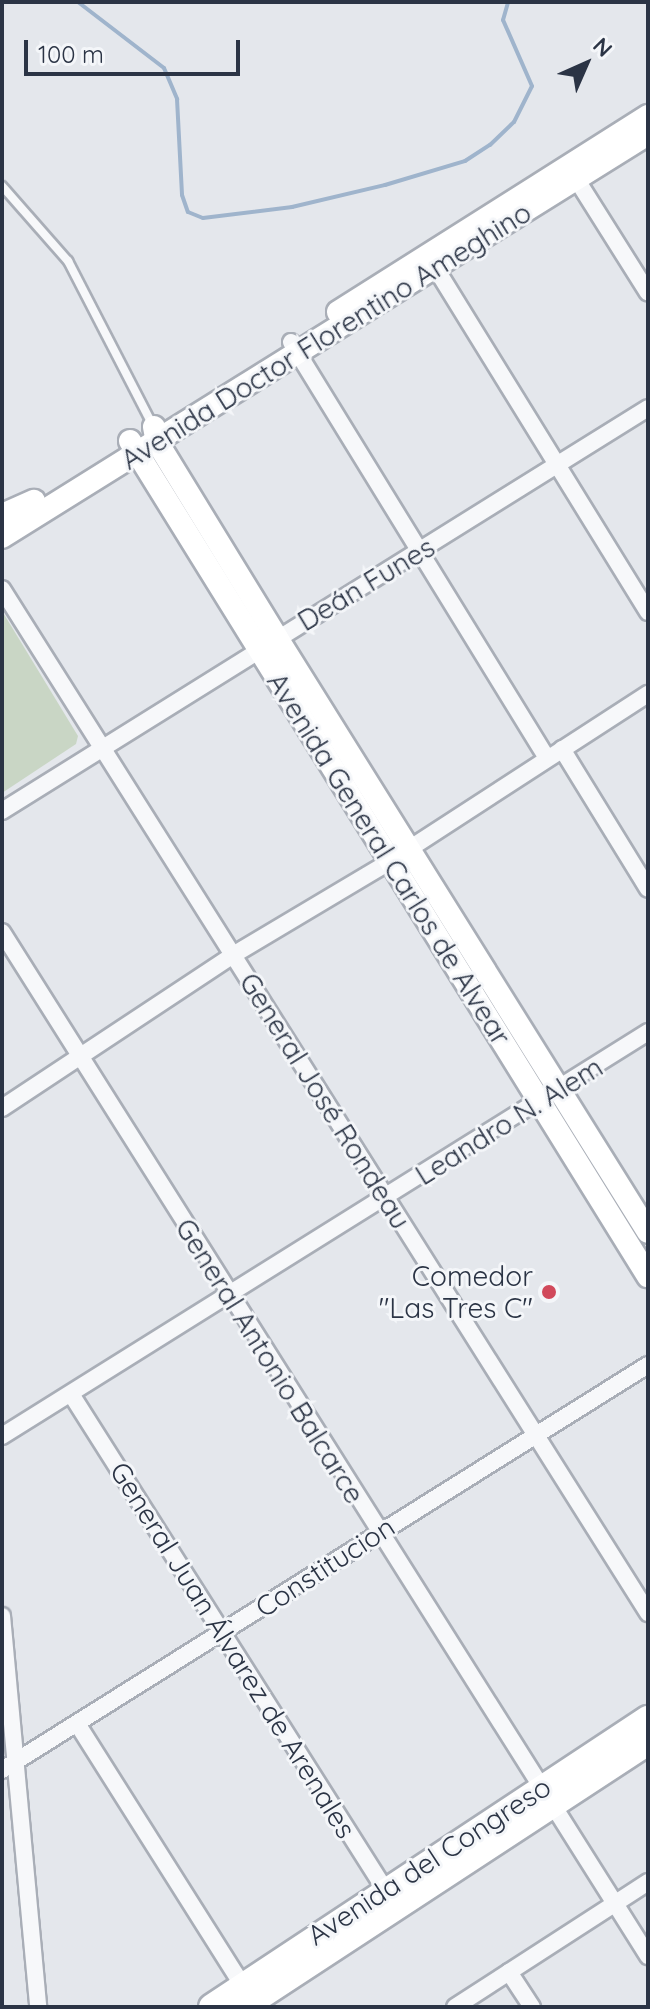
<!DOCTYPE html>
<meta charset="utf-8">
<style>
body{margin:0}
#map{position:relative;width:650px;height:2009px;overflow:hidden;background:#e4e7ec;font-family:Quicksand,sans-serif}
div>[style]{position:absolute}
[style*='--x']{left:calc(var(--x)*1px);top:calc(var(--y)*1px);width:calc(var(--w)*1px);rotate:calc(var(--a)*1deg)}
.green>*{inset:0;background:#c9d6c5}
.stream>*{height:4px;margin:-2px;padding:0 2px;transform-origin:2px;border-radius:2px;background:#9fb4cc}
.roads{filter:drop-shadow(2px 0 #a9aeb7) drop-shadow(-2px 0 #a9aeb7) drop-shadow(0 2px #a9aeb7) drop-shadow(0 -2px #a9aeb7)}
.lane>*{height:8px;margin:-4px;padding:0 4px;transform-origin:4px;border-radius:4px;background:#f7f8fa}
.street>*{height:16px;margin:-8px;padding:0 8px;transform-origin:8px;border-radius:8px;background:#f7f8fa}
.secondary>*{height:22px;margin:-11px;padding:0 11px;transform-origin:11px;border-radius:11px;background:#fff}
.primary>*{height:26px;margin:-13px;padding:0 13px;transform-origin:13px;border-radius:13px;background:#fff}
.dots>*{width:22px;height:22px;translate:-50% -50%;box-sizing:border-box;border:4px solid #f4f6f9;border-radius:50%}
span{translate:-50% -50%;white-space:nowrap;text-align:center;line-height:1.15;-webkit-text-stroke:6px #f4f6f9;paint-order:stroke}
.street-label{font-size:28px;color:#2b3445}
.poi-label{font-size:28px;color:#2b3445}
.right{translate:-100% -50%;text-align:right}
.frame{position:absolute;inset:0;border:4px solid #2b3445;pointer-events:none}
.north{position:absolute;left:546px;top:24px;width:80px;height:80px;-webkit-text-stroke:6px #f4f6f9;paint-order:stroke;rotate:45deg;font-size:22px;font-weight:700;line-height:32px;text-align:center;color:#2b3445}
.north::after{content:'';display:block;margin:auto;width:28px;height:36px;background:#2b3445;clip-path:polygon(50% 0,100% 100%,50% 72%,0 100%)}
.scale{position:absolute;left:24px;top:40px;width:216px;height:36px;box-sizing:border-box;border:4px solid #2b3445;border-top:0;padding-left:10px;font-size:24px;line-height:28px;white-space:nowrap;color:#2b3445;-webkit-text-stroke:6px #f4f6f9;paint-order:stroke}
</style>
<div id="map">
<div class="green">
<i style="clip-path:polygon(2px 611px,78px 736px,76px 744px,2px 793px)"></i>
</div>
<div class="stream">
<i style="--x:78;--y:2;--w:108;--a:37.5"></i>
<i style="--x:164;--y:68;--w:34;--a:67"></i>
<i style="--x:177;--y:99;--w:96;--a:87"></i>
<i style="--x:182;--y:195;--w:18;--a:71"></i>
<i style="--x:188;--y:212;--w:16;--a:22"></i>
<i style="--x:203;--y:218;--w:90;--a:-7"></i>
<i style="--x:292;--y:207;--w:96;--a:-13.3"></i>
<i style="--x:385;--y:185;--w:84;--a:-16.7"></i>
<i style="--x:465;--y:161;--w:30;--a:-33"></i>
<i style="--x:490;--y:145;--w:33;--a:-44"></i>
<i style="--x:514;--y:122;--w:40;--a:-63.4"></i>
<i style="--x:532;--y:86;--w:72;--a:-113.7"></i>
<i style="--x:503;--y:20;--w:19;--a:-74"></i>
</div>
<div class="roads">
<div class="lane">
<i style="--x:2;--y:186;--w:100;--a:48.7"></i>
<i style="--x:68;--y:261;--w:186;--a:62.7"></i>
</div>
<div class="street">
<i style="--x:570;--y:169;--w:146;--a:57.8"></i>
<i style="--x:430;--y:259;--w:415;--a:58.3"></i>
<i style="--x:291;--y:342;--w:488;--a:58.4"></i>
<i style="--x:2;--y:589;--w:1211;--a:57.75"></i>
<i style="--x:562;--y:749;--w:164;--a:58.4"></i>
<i style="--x:2;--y:811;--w:761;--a:-31.96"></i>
<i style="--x:2;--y:932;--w:1211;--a:57.75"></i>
<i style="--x:2;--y:1108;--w:277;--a:-33.5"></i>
<i style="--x:233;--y:955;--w:182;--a:-30.8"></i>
<i style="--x:389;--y:862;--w:309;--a:-33"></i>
<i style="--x:71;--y:1394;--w:598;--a:57.64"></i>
<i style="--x:2;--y:1436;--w:762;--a:-32.02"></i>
<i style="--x:2;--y:1616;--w:393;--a:84.7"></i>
<i style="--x:78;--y:1725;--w:316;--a:57.7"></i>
<i style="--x:2;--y:1770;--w:762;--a:-32.09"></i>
<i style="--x:509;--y:1972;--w:42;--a:56.7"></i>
<i style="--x:455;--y:2007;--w:230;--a:-32.9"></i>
</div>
<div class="secondary">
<i style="--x:338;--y:312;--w:367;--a:-32.3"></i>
<i style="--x:154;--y:427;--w:15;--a:79"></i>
<i style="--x:157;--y:442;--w:230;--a:58.5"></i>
<i style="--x:277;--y:638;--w:700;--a:58.01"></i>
<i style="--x:130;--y:441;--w:983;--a:58.19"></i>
<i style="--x:2;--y:515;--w:35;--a:-24"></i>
<i style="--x:2;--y:537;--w:761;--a:-31.96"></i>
</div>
<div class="primary">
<i style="--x:212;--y:2007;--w:523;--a:-33.45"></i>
<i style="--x:243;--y:2007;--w:484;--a:-33.2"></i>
</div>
</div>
<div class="dots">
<i style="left:549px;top:1292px;background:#d1495b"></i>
</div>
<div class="street-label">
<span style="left:326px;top:336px;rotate:-32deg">Avenida Doctor Florentino Ameghino</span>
<span style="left:366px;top:584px;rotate:-31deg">Deán Funes</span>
<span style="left:389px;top:859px;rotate:58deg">Avenida General Carlos de Alvear</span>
<span style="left:325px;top:1101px;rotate:58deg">General José Rondeau</span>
<span style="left:509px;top:1121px;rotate:-32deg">Leandro N. Alem</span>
<span style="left:270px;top:1361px;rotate:58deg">General Antonio Balcarce</span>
<span style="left:325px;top:1567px;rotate:-33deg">Constitucion</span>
<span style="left:233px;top:1650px;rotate:58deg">General Juan Álvarez de Arenales</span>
<span style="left:429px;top:1861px;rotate:-33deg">Avenida del Congreso</span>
</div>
<div class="poi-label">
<span class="right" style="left:533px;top:1292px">Comedor<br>"Las Tres C"</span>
</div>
<div class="frame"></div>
<div class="north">N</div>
<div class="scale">100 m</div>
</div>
